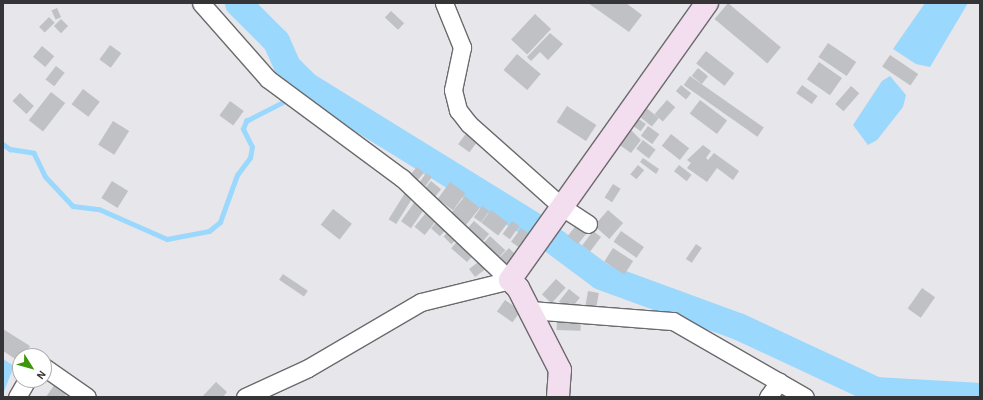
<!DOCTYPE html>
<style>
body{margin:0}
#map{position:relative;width:983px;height:400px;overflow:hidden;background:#e7e6ea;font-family:"Alegreya Sans",sans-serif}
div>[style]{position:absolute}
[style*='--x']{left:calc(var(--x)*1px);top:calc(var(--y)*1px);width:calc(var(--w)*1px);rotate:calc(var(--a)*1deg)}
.water>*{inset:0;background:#9ad8fd}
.stream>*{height:4.5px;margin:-2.25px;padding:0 2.25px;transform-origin:2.25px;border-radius:2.25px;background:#9ad8fd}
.river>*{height:27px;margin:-13.5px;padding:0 13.5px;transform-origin:13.5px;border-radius:13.5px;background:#9ad8fd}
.building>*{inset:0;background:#bfc1c4;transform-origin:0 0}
.roads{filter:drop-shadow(1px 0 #6b6a6d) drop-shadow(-1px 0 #6b6a6d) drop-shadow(0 1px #6b6a6d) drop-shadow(0 -1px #6b6a6d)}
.street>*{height:17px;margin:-8.5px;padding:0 8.5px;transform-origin:8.5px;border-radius:8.5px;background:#fff}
.secondary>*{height:22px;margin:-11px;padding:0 11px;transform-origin:11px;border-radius:11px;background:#f3def0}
span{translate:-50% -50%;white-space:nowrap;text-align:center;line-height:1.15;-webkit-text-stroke:3px #fff;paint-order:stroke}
.frame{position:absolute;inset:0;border:4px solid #353436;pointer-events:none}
.north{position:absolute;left:12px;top:348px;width:40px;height:40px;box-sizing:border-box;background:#fff;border:1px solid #aeaeaf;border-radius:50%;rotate:127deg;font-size:11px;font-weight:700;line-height:16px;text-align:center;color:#353436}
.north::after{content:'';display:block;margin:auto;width:14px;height:18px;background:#3c950b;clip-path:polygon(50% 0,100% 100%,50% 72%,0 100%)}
</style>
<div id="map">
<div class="water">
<i style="clip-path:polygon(925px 3px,968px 3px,930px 67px,916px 64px,893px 49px)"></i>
<i style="clip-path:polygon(890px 76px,906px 95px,903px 107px,877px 140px,868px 145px,853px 125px,882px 81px)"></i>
<i style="clip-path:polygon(3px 359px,14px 366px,3px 394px)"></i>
</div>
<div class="stream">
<i style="--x:295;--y:94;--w:14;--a:-39"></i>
<i style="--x:3;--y:144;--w:9;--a:36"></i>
<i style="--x:10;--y:149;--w:24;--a:9"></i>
<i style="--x:34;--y:153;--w:25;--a:64"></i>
<i style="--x:45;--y:176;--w:41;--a:47"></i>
<i style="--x:73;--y:206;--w:26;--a:7"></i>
<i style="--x:99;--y:209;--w:74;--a:23.8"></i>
<i style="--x:167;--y:239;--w:43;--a:-10.8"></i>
<i style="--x:209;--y:231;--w:14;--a:-39"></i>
<i style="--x:220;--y:222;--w:50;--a:-70.1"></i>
<i style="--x:237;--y:175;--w:21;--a:-53"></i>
<i style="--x:250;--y:158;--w:11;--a:-80"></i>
<i style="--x:252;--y:147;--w:20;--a:-117"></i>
<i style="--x:243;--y:129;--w:9;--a:-69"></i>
<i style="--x:246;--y:121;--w:48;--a:-27.1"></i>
</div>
<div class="river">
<i style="--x:238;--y:3;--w:54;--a:45"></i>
<i style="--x:276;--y:41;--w:27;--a:66"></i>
<i style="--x:287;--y:66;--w:27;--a:45"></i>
<i style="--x:306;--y:85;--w:264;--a:31.7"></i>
<i style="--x:531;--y:224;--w:87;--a:36.6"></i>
<i style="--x:601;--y:276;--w:146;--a:20.1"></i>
<i style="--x:738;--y:326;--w:151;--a:25"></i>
<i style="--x:875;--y:390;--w:105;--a:3.3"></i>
</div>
<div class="building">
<i style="clip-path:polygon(588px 3px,626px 3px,642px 15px,629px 32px)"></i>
<i style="left:728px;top:3px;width:69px;height:21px;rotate:40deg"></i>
<i style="left:57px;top:8px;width:10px;height:6px;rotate:66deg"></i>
<i style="left:391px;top:11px;width:18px;height:9px;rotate:43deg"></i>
<i style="left:535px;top:14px;width:22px;height:35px;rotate:43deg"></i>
<i style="left:49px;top:17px;width:8px;height:14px;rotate:45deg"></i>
<i style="left:61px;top:19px;width:10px;height:10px;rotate:45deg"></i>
<i style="clip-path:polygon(550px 33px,563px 44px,548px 60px,540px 52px,531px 61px,527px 57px)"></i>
<i style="left:828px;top:43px;width:34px;height:17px;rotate:34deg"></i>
<i style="left:110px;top:45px;width:14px;height:18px;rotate:36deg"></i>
<i style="left:42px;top:46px;width:16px;height:14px;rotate:40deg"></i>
<i style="left:706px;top:51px;width:36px;height:16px;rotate:38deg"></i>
<i style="left:517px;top:54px;width:31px;height:21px;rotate:40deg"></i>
<i style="left:890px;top:55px;width:34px;height:14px;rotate:34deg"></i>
<i style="left:819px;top:62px;width:28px;height:21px;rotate:35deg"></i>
<i style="left:56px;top:66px;width:11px;height:17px;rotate:38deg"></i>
<i style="left:698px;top:68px;width:13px;height:10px;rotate:39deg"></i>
<i style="left:690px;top:76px;width:90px;height:11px;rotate:35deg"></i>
<i style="left:681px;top:85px;width:13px;height:8px;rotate:39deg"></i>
<i style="left:802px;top:85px;width:19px;height:10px;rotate:35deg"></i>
<i style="left:851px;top:86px;width:11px;height:24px;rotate:41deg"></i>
<i style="left:83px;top:89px;width:21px;height:19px;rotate:37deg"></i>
<i style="left:51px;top:92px;width:18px;height:36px;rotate:38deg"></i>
<i style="left:20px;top:93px;width:19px;height:11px;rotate:43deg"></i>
<i style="left:667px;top:100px;width:11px;height:19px;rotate:41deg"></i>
<i style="left:700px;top:100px;width:34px;height:17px;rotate:37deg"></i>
<i style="left:230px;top:101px;width:17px;height:18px;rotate:36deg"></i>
<i style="left:567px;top:106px;width:35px;height:19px;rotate:33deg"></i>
<i style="left:644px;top:106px;width:19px;height:11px;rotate:39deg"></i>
<i style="left:636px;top:117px;width:12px;height:9px;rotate:35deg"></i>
<i style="left:113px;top:121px;width:19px;height:28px;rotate:32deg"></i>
<i style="left:648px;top:126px;width:14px;height:12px;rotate:36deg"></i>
<i style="clip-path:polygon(629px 128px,641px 140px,631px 153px,614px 141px)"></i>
<i style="left:467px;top:132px;width:14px;height:15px;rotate:36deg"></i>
<i style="left:671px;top:134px;width:23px;height:15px;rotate:38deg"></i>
<i style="left:643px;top:140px;width:16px;height:11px;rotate:38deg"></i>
<i style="clip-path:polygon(703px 145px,711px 151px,706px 158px,708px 160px,714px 153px,739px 171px,733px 180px,717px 168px,707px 182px,687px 168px,691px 163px,687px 160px)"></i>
<i style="clip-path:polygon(643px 158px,659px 169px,656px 174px,640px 162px)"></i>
<i style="left:638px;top:165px;width:8px;height:12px;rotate:40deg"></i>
<i style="left:679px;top:165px;width:16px;height:8px;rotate:38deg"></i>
<i style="left:417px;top:167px;width:9px;height:14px;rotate:41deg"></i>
<i style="left:426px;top:173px;width:7px;height:11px;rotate:34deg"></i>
<i style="left:112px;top:181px;width:19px;height:20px;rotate:32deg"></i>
<i style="left:431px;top:181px;width:13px;height:10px;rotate:39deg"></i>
<i style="left:450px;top:182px;width:19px;height:21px;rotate:36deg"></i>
<i style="left:613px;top:184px;width:9px;height:16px;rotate:32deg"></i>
<i style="left:405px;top:193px;width:9px;height:31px;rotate:32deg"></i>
<i style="left:465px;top:196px;width:19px;height:22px;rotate:39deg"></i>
<i style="left:416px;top:200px;width:12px;height:26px;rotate:35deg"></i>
<i style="left:482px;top:206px;width:9px;height:14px;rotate:36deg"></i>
<i style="left:333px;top:209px;width:24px;height:20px;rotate:38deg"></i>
<i style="left:429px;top:209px;width:13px;height:23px;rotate:39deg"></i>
<i style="left:491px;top:210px;width:21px;height:16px;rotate:37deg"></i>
<i style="left:608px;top:210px;width:20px;height:21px;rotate:41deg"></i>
<i style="left:441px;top:217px;width:12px;height:15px;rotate:42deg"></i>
<i style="left:474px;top:221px;width:20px;height:13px;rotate:41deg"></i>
<i style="left:512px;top:221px;width:9px;height:16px;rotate:36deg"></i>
<i style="left:579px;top:222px;width:13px;height:18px;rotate:39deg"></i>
<i style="left:452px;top:228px;width:11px;height:12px;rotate:45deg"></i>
<i style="left:521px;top:228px;width:9px;height:17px;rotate:36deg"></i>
<i style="left:593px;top:231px;width:10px;height:18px;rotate:37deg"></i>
<i style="left:621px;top:231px;width:28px;height:13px;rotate:35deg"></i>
<i style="left:490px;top:236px;width:21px;height:13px;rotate:43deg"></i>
<i style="left:461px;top:237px;width:21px;height:15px;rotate:41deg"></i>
<i style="left:696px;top:244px;width:7px;height:18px;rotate:34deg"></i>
<i style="left:509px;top:248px;width:11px;height:16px;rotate:45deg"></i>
<i style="left:613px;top:248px;width:24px;height:16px;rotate:33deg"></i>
<i style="left:485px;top:257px;width:10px;height:20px;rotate:53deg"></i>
<i style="left:283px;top:274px;width:30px;height:7px;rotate:34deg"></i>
<i style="left:556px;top:279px;width:13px;height:21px;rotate:42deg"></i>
<i style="left:922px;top:288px;width:16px;height:25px;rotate:35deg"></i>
<i style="left:569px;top:289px;width:14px;height:16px;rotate:39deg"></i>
<i style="left:588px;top:291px;width:11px;height:16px;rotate:10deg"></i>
<i style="left:505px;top:300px;width:19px;height:14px;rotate:35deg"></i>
<i style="left:557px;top:317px;width:24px;height:13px;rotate:2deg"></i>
<i style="clip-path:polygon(3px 329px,30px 346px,24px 356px,20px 356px,20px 362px,3px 351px)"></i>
<i style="clip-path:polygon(57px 381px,69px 390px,64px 397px,46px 397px)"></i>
<i style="clip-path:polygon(216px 382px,227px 392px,223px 397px,202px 397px)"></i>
</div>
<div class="roads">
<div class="street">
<i style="--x:201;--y:3;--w:101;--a:48.6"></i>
<i style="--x:268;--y:79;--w:167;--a:36.5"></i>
<i style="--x:402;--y:178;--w:149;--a:43.4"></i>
<i style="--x:444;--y:3;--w:48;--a:67.8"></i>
<i style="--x:462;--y:47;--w:44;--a:101.8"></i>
<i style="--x:453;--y:90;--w:21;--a:76"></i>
<i style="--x:458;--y:110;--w:18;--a:52"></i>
<i style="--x:469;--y:124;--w:125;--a:41.7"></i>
<i style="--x:562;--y:207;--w:31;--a:33"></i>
<i style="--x:529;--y:310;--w:144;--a:4.4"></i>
<i style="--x:673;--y:321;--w:152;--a:29.9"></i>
<i style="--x:44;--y:367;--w:52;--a:34.9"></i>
<i style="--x:17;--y:397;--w:20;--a:-60"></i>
<i style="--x:245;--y:397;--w:69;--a:-24.7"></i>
<i style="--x:308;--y:368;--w:131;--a:-30.3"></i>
<i style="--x:421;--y:302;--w:92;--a:-13.9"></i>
<i style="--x:768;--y:397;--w:19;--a:-54"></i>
</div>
<div class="secondary">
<i style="--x:558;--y:397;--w:27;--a:-86"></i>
<i style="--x:560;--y:370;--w:92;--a:-117.1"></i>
<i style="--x:518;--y:288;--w:11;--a:-135"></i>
<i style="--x:510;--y:280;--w:340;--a:-54.6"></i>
</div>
</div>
<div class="frame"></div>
<div class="north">N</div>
</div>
